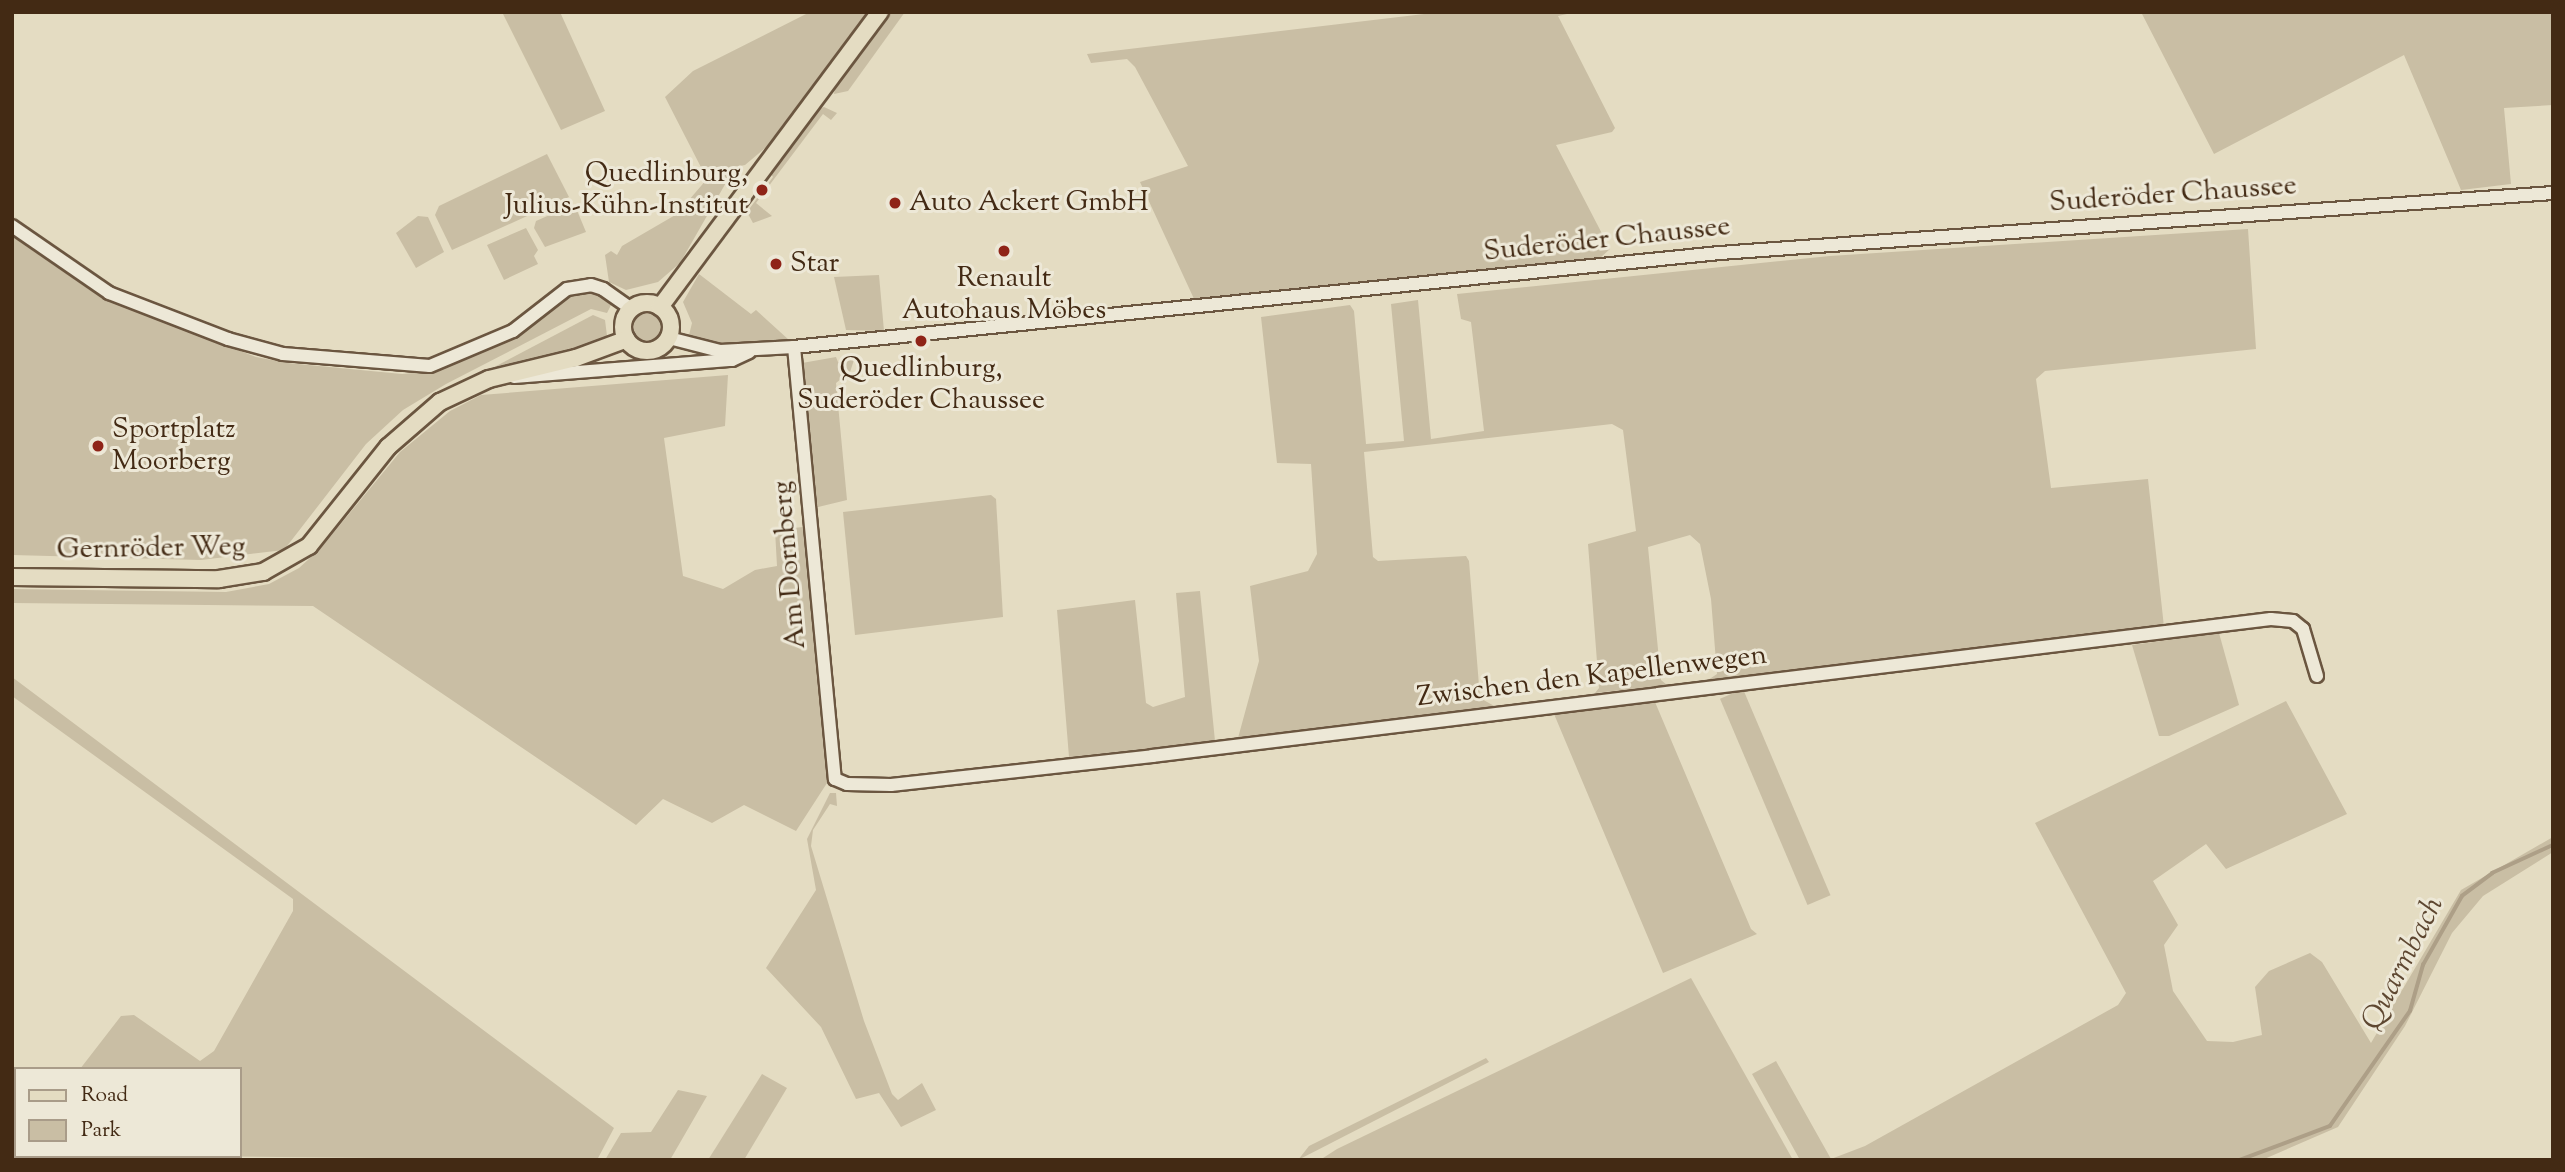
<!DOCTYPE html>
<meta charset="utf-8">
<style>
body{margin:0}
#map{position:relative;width:2565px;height:1172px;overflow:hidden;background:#e4dcc2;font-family:"Sorts Mill Goudy",serif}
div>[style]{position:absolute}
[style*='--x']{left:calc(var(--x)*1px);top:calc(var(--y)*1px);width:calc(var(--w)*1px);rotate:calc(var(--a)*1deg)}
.green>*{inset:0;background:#c9bea4;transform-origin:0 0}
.round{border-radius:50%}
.stream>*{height:3.5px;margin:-1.75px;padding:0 1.75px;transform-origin:1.75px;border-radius:1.75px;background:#ad9f87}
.roads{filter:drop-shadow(2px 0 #6b5640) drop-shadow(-2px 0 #6b5640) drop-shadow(0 2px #6b5640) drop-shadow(0 -2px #6b5640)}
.minor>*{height:12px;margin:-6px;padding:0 6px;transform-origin:6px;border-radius:6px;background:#ede8d7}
.major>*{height:16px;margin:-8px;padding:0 8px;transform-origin:8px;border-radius:8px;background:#e4dcc2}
.major>.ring{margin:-8px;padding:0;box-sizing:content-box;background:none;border:16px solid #e4dcc2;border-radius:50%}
.rail>*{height:3.5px;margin-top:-1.75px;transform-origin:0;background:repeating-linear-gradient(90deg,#432a14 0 12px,transparent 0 24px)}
.dots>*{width:19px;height:19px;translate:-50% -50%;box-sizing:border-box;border:4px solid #ede8d7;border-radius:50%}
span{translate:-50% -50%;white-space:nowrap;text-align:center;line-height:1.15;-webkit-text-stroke:6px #ede8d7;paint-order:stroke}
.poi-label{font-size:28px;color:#432a14}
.right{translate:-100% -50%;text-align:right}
.left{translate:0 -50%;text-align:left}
.street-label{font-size:28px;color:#432a14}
.water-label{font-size:30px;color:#5e4731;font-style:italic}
.frame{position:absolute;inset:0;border:14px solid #432a14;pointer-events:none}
.legend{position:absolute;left:14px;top:1067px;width:228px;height:91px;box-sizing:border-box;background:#ede8d7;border:2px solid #a99c89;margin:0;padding:9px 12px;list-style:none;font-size:21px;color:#432a14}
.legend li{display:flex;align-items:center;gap:14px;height:35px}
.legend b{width:35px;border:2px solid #a99c89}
</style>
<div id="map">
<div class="green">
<i style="clip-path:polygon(502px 12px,560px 12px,605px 111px,561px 130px)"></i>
<i style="clip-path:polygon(810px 12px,872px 12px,778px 137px,745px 165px,735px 167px,680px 263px,658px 282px,626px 290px,609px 282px,605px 255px,611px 251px,617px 255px,622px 246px,677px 214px,707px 179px,665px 97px,693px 71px)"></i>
<i style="clip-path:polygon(889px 12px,905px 12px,848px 91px,834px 94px,836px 82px)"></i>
<i style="clip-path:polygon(1441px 12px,1576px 12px,1558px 16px,1615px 128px,1612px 132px,1556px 145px,1610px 249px,1600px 258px,1195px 301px,1140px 182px,1188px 166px,1135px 67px,1127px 59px,1091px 63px,1087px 54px)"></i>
<i style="clip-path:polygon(2141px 12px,2553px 12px,2553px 105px,2504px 108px,2511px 184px,2461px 190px,2404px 55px,2214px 154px)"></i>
<i style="clip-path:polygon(824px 107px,837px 113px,831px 120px,823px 114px,756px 203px,772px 216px,753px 223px,747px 212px,773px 177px,771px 174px,785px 148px,814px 111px)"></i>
<i style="clip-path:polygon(547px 154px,569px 197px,452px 250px,435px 215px,439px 206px)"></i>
<i style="clip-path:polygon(570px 206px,576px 208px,586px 232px,545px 247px,534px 228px,536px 221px)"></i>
<i style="clip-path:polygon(418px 216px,428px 217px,444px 252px,416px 268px,396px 233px)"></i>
<i style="clip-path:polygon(526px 228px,538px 250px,534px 256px,538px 264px,504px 280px,487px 245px)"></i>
<i style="clip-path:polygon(2248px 229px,2256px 349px,2045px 371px,2036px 379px,2051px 488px,2148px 479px,2164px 627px,1705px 682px,1717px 674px,1711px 599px,1700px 544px,1690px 535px,1648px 547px,1661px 680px,1667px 685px,1595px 693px,1599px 688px,1588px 544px,1636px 531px,1623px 430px,1612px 424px,1364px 452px,1373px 557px,1378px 561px,1466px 556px,1469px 561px,1480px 698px,1496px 707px,1238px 738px,1259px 661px,1250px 586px,1308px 571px,1317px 554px,1311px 464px,1277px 463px,1261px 317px,1350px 305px,1354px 311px,1366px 444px,1404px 441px,1391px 304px,1418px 300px,1431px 439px,1484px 431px,1471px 322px,1461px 319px,1457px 294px,1830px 256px)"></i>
<i style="clip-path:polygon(12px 232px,115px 302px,256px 357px,288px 363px,402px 374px,439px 371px,515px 334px,563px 296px,589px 291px,612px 303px,607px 313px,591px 309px,446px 384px,403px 410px,366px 444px,284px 550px,201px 560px,12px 555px)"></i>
<i style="clip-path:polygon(699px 274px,751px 314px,756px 310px,789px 340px,740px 345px,704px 342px,689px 335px,692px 323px,683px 302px)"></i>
<i style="clip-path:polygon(879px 275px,884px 331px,846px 330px,834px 277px)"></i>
<i class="round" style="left:633px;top:312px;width:30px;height:30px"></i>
<i style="clip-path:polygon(593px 315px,605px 320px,607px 336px,596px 343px,464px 383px)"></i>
<i style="clip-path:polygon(836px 357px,838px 362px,854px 360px,850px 372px,836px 383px,847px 500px,814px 508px,802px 363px)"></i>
<i style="clip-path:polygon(728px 375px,725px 426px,664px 438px,683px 576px,723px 589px,755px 570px,777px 566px,775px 530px,803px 527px,820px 672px,827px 783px,796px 831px,744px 805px,712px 823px,663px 799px,636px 825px,313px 606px,12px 603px,12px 589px,226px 592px,269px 584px,299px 568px,321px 548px,400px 452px,450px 411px,481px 395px)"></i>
<i style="clip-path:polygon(991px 495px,996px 499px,1003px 617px,855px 635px,843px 512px)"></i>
<i style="clip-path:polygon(1200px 591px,1215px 741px,1069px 757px,1057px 610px,1135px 600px,1146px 703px,1153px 707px,1185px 697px,1176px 593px)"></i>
<i style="clip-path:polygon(2219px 633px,2239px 705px,2169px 736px,2159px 736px,2132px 645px)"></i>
<i style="clip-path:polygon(12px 677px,614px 1128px,597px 1160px,167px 1156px,240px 1156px,240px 1069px,80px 1069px,121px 1016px,134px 1015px,200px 1061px,214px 1051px,293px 911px,293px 899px,12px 696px)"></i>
<i style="left:1743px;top:689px;width:224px;height:25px;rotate:67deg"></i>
<i style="clip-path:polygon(1659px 697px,1655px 702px,1751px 929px,1757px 934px,1663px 973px,1554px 714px,1557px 710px)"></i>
<i style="clip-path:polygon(2286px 701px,2347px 814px,2226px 869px,2206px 844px,2153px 881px,2178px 925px,2164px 945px,2173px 991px,2207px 1041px,2233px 1042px,2262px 1035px,2255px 987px,2269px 971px,2310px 953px,2322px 962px,2371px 1043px,2461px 890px,2553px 837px,2553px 852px,2483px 896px,2452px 933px,2405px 1026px,2338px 1127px,2262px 1160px,1800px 1160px,1752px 1074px,1776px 1061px,1831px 1159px,1865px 1146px,2118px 1005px,2126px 993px,2035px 823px)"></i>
<i style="clip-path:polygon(830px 793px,836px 793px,837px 806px,830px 804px,813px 830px,811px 846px,864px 1021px,892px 1094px,898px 1100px,922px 1083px,936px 1110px,901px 1127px,879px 1093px,856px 1099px,821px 1027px,766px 968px,816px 890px,807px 839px)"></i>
<i style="clip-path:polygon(1691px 978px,1793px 1160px,1320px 1160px,1337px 1149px)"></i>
<i style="clip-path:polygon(1486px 1058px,1489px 1062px,1298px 1160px,1309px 1146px)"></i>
<i style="clip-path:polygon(762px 1074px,787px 1088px,744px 1160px,708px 1160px)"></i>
<i style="clip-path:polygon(678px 1090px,707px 1096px,670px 1160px,605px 1160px,621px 1133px,651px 1132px)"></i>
</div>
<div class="stream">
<i style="--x:2240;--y:1160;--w:96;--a:-20.7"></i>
<i style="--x:2330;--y:1126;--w:140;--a:-55.2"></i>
<i style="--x:2410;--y:1011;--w:48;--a:-74.2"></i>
<i style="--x:2423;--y:965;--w:79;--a:-60.5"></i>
<i style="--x:2462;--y:896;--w:38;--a:-37"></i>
<i style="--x:2492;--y:873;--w:67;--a:-24.7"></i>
</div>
<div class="roads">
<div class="minor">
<i style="--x:12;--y:226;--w:118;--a:34.6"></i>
<i style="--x:109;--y:293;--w:128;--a:21.1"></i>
<i style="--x:228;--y:339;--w:57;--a:15.3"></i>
<i style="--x:283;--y:354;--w:147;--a:4.7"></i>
<i style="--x:430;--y:366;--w:90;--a:-22.9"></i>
<i style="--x:513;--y:331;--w:68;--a:-37.9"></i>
<i style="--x:567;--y:289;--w:24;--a:-9"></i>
<i style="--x:591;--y:285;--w:13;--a:18"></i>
<i style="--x:603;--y:289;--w:35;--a:35"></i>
<i style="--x:669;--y:338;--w:53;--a:14.3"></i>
<i style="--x:720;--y:351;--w:74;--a:-3.1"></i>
<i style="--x:794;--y:347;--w:931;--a:-5.8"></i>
<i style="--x:1720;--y:253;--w:835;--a:-4.12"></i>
<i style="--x:794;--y:347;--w:434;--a:84.6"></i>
<i style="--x:835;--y:779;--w:13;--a:23"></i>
<i style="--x:847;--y:784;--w:44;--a:1.3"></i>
<i style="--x:891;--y:785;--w:263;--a:-6.3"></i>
<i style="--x:1152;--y:756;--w:1127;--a:-6.98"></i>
<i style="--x:2271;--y:619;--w:22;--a:5"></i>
<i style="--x:2293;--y:621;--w:13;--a:39"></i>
<i style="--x:2303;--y:629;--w:49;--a:73.4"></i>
<i style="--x:514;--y:377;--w:219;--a:-4.5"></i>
<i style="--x:732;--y:360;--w:19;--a:-25"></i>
<i style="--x:12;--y:1124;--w:4;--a:27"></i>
<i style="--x:73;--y:1156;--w:6;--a:39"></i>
<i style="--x:154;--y:1156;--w:7;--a:34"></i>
</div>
<div class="major">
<i class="ring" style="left:623px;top:303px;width:32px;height:32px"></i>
<i style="--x:660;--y:307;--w:368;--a:-53.3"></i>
<i style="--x:12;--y:577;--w:207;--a:0.6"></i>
<i style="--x:219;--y:579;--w:45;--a:-9"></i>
<i style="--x:263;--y:572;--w:53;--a:-29.5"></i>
<i style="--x:309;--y:546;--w:127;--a:-51.4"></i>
<i style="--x:388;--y:447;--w:69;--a:-40.9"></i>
<i style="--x:440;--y:402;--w:54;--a:-25.1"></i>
<i style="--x:489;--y:379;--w:89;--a:-13.6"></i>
<i style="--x:576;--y:358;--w:54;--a:-20.4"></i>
</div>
</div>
<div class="rail">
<i style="--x:12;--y:1103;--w:4;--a:27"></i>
<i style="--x:112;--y:1156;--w:7;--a:34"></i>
<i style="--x:128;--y:1156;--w:8;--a:30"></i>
</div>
<div class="dots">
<i style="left:762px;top:190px;background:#8f2418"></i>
<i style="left:895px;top:203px;background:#8f2418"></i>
<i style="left:1004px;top:251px;background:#8f2418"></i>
<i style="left:776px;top:264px;background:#8f2418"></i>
<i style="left:921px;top:341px;background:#8f2418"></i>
<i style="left:98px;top:446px;background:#8f2418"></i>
</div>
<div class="poi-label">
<span class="right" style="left:748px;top:190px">Quedlinburg,<br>Julius-Kühn-Institut</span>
<span class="left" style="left:909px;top:203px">Auto Ackert GmbH</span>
<span class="left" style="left:790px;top:264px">Star</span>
<span style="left:1004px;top:295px">Renault<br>Autohaus Möbes</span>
<span style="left:921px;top:385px">Quedlinburg,<br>Suderöder Chaussee</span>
<span class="left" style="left:112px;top:446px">Sportplatz<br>Moorberg</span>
</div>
<div class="street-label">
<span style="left:2173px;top:195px;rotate:-4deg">Suderöder Chaussee</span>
<span style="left:1607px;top:240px;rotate:-6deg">Suderöder Chaussee</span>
<span style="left:151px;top:549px;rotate:-1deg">Gernröder Weg</span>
<span style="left:790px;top:565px;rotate:-95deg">Am Dornberg</span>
<span style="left:1592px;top:677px;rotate:-7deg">Zwischen den Kapellenwegen</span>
</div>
<div class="water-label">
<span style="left:2404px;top:964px;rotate:-63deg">Quarmbach</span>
</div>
<div class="frame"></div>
<ul class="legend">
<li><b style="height:9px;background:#e4dcc2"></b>Road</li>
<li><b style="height:19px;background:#c9bea4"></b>Park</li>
</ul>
</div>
